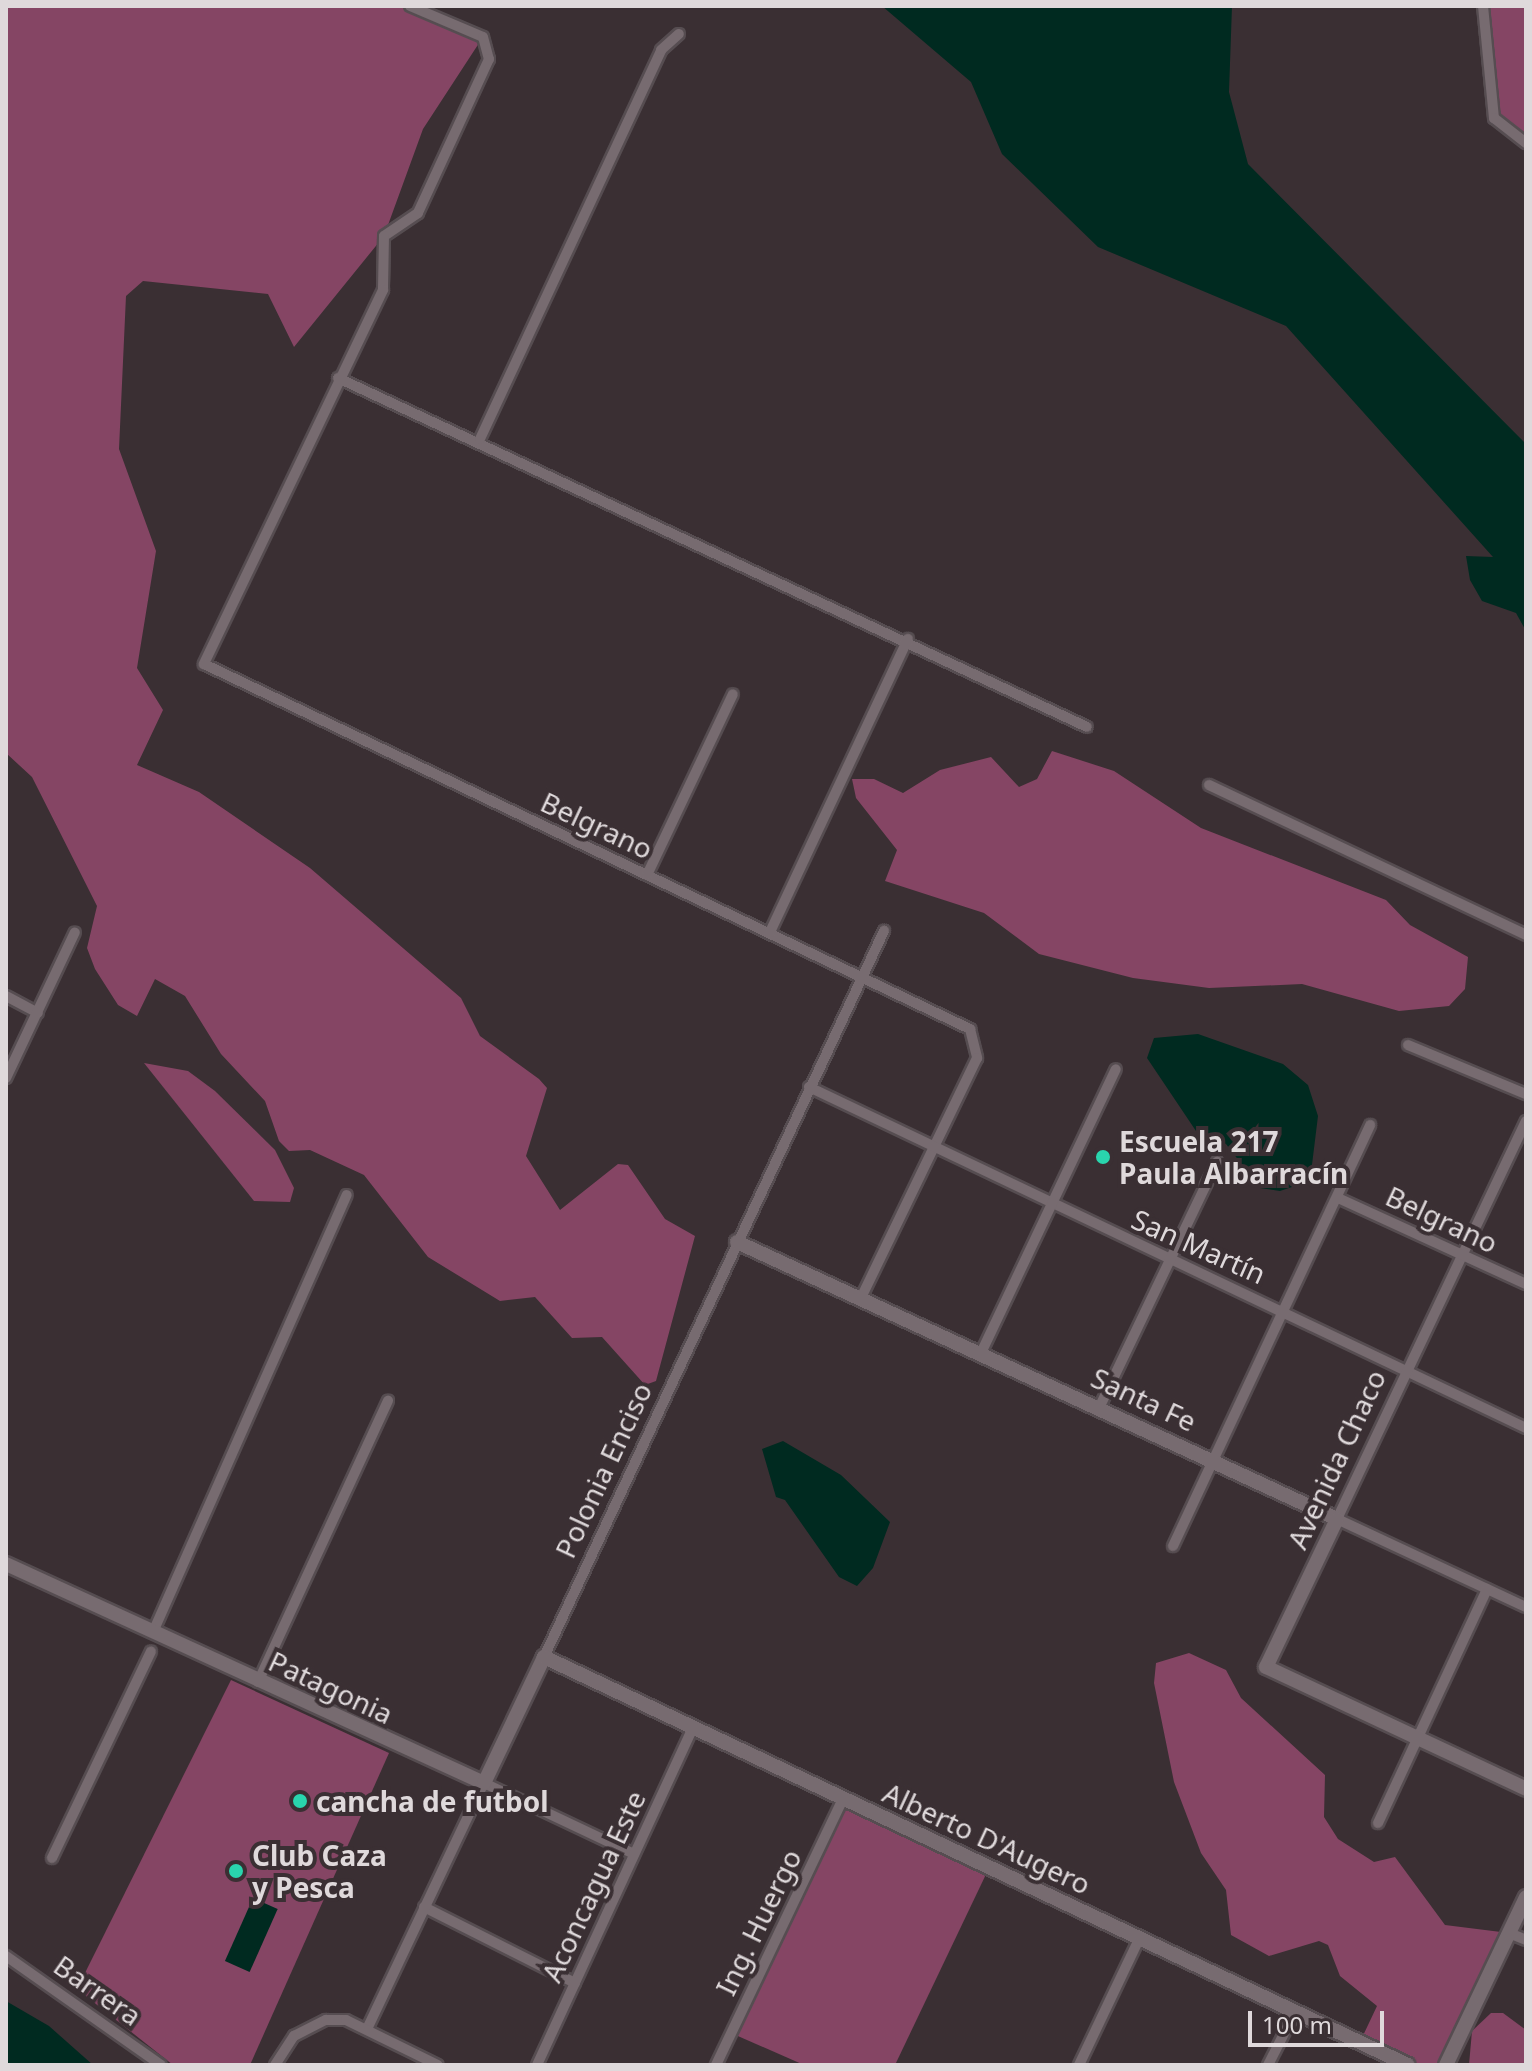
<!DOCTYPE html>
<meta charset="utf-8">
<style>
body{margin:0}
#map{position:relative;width:1532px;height:2071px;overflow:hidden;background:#3a2f33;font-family:"Noto Sans",sans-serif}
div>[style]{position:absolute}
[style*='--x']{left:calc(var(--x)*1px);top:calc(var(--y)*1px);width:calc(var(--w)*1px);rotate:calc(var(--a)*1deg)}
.green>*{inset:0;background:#854564}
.water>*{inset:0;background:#002a20;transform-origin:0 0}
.roads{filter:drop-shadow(2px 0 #564d51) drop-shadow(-2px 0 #564d51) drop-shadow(0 2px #564d51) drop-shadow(0 -2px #564d51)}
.minor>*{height:10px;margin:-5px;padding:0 5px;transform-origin:5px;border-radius:5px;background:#776b70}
.secondary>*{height:14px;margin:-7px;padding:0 7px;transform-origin:7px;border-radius:7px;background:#776b70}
.dots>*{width:22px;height:22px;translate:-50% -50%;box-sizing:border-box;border:4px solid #3a2f33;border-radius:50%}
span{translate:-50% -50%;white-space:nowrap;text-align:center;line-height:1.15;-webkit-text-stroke:8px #3a2f33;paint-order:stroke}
.street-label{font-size:28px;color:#dfd9db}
.poi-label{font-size:28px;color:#dfd9db;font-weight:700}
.left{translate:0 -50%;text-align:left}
.frame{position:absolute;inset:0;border:8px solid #dfd9db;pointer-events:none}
.scale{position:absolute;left:1248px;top:2011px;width:136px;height:36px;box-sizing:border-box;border:4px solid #dfd9db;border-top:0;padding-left:10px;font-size:24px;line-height:28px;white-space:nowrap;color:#dfd9db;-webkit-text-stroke:6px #3a2f33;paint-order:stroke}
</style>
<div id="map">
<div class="green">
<i style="clip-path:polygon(6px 6px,409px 6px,483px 37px,423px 129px,384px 236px,294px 347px,268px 294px,143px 281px,126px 296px,119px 449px,156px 551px,137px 668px,163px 710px,137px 765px,199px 792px,310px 868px,461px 998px,480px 1036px,539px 1079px,547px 1088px,526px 1156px,560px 1210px,618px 1164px,628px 1165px,665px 1219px,695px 1236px,656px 1381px,645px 1385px,602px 1337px,572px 1338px,535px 1297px,500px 1301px,428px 1257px,364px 1175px,310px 1150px,289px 1151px,279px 1141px,265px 1101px,221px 1054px,185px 996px,155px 979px,137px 1016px,118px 1005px,95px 969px,87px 948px,97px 906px,32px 777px,6px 753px)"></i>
<i style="clip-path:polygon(1483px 6px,1526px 6px,1526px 143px,1494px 118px)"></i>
<i style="clip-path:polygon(1052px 751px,1114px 771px,1201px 828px,1386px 900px,1410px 925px,1468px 957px,1465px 989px,1449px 1006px,1399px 1011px,1302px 984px,1209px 988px,1133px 978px,1039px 954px,984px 913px,885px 881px,897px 850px,856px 798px,852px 779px,874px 779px,903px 793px,940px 770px,991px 757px,1019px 787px,1037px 779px)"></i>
<i style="clip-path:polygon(144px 1063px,188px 1071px,215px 1091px,275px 1150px,294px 1188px,290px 1202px,254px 1201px)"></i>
<i style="clip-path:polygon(1189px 1653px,1226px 1670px,1241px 1698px,1325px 1775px,1324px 1817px,1338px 1839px,1374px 1862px,1395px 1857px,1445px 1925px,1509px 1933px,1446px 2065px,1408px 2065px,1360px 2042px,1377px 2006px,1340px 1976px,1328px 1945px,1319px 1941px,1269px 1956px,1231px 1935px,1226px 1890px,1201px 1853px,1174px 1782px,1154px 1683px,1156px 1663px)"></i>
<i style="clip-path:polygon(231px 1680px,389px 1753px,250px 2065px,173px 2065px,77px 1989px)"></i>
<i style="clip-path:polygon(843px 1799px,989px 1868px,895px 2065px,804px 2065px,731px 2033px)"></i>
<i style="clip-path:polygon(1491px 2013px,1503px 2013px,1526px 2030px,1526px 2065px,1469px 2065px,1472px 2031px)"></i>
</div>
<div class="water">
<i style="clip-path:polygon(882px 6px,1232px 6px,1229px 92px,1248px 164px,1526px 444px,1526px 631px,1516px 613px,1482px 601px,1470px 580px,1466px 556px,1493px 557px,1286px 326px,1098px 247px,1002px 154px,971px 82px)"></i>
<i style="clip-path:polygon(1198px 1034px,1283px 1064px,1308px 1085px,1318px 1116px,1310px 1181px,1280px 1191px,1260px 1188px,1226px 1144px,1196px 1131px,1147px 1058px,1154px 1038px)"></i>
<i style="clip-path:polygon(783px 1441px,841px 1475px,890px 1522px,873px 1568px,857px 1586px,839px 1577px,785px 1500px,776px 1497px,762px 1449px)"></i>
<i style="left:253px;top:1898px;width:27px;height:69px;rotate:24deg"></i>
<i style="clip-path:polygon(6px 2001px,49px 2026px,93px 2065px,6px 2065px)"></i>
</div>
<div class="roads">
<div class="minor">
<i style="--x:410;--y:6;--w:79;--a:23"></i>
<i style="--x:483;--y:37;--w:23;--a:75"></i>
<i style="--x:489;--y:59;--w:170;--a:114.8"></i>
<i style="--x:418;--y:213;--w:41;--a:145.9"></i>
<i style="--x:384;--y:236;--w:54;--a:91.1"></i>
<i style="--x:383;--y:290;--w:415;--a:115.6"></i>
<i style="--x:204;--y:664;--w:849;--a:25.48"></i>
<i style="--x:970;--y:1029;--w:30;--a:76"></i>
<i style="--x:977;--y:1058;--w:264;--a:115.8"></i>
<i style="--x:1483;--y:6;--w:113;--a:84.4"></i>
<i style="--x:1494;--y:118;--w:41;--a:38"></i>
<i style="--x:338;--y:378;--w:826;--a:24.98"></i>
<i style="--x:480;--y:439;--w:429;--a:-65"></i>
<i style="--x:661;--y:50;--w:24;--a:-42"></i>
<i style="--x:1209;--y:785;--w:351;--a:25.3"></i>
<i style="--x:647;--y:875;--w:200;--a:-64.6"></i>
<i style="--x:770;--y:932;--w:324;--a:-64.8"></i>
<i style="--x:6;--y:996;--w:36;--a:28"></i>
<i style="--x:1408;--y:1045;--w:128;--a:22.6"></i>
<i style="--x:6;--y:1078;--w:161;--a:-64.7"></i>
<i style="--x:809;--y:1087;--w:794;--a:25.44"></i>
<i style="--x:1526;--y:1121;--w:441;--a:115.4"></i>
<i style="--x:1337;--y:1519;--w:208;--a:25"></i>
<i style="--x:1338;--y:1198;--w:207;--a:24.6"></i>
<i style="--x:981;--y:1353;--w:314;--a:-64.6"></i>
<i style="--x:1100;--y:1406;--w:271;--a:-64.4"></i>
<i style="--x:1173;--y:1546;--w:465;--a:-64.9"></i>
<i style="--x:153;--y:1632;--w:478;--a:-66.1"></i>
<i style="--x:544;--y:1657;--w:802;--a:-64.91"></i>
<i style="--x:258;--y:1682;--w:310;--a:-65.2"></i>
<i style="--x:1378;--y:1823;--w:258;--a:-65"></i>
<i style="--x:52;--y:1858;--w:229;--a:-64.4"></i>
<i style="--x:424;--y:1907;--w:169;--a:26.7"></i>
<i style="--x:1509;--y:1933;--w:18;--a:22"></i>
<i style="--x:6;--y:1956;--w:189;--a:35.1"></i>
<i style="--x:367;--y:2029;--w:272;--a:-64.6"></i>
<i style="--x:484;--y:1783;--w:166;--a:25.3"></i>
<i style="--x:275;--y:2065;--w:35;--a:-57"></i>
<i style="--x:294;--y:2036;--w:36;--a:-27"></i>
<i style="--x:326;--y:2020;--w:20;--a:0"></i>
<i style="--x:346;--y:2020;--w:102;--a:26.1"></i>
<i style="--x:537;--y:2065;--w:372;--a:-65.2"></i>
<i style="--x:716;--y:2065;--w:295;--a:-64.5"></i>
<i style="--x:1079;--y:2065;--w:140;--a:-64.5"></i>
<i style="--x:1268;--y:2065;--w:59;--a:-63"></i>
</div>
<div class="secondary">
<i style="--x:737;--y:1242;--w:661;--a:24.78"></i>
<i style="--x:1337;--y:1519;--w:164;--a:115.6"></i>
<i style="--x:1266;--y:1667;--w:287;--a:25.1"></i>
<i style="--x:6;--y:1564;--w:526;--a:24.62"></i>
<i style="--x:484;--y:1783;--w:140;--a:-64.5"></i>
<i style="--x:544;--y:1657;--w:955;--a:25.28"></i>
<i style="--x:1446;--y:2065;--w:186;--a:-64.5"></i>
</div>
</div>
<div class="dots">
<i style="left:1103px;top:1157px;background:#29d5ad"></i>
<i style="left:300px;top:1801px;background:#29d5ad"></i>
<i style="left:236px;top:1871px;background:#29d5ad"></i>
</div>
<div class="street-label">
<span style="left:597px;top:825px;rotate:25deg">Belgrano</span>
<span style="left:1442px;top:1219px;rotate:25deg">Belgrano</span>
<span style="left:1199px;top:1246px;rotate:24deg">San Martín</span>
<span style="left:1144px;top:1399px;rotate:25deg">Santa Fe</span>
<span style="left:1336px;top:1459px;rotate:-65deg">Avenida Chaco</span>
<span style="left:603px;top:1470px;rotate:-65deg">Polonia Enciso</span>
<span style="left:331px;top:1687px;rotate:25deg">Patagonia</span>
<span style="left:987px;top:1838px;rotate:25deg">Alberto D'Augero</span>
<span style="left:593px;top:1886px;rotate:-65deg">Aconcagua Este</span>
<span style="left:758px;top:1922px;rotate:-64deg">Ing. Huergo</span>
<span style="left:98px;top:1990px;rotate:35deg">Barrera</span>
</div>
<div class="poi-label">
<span class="left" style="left:1119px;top:1157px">Escuela 217<br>Paula Albarracín</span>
<span class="left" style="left:316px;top:1801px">cancha de futbol</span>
<span class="left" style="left:252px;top:1871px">Club Caza<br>y Pesca</span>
</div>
<div class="frame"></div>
<div class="scale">100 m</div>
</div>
